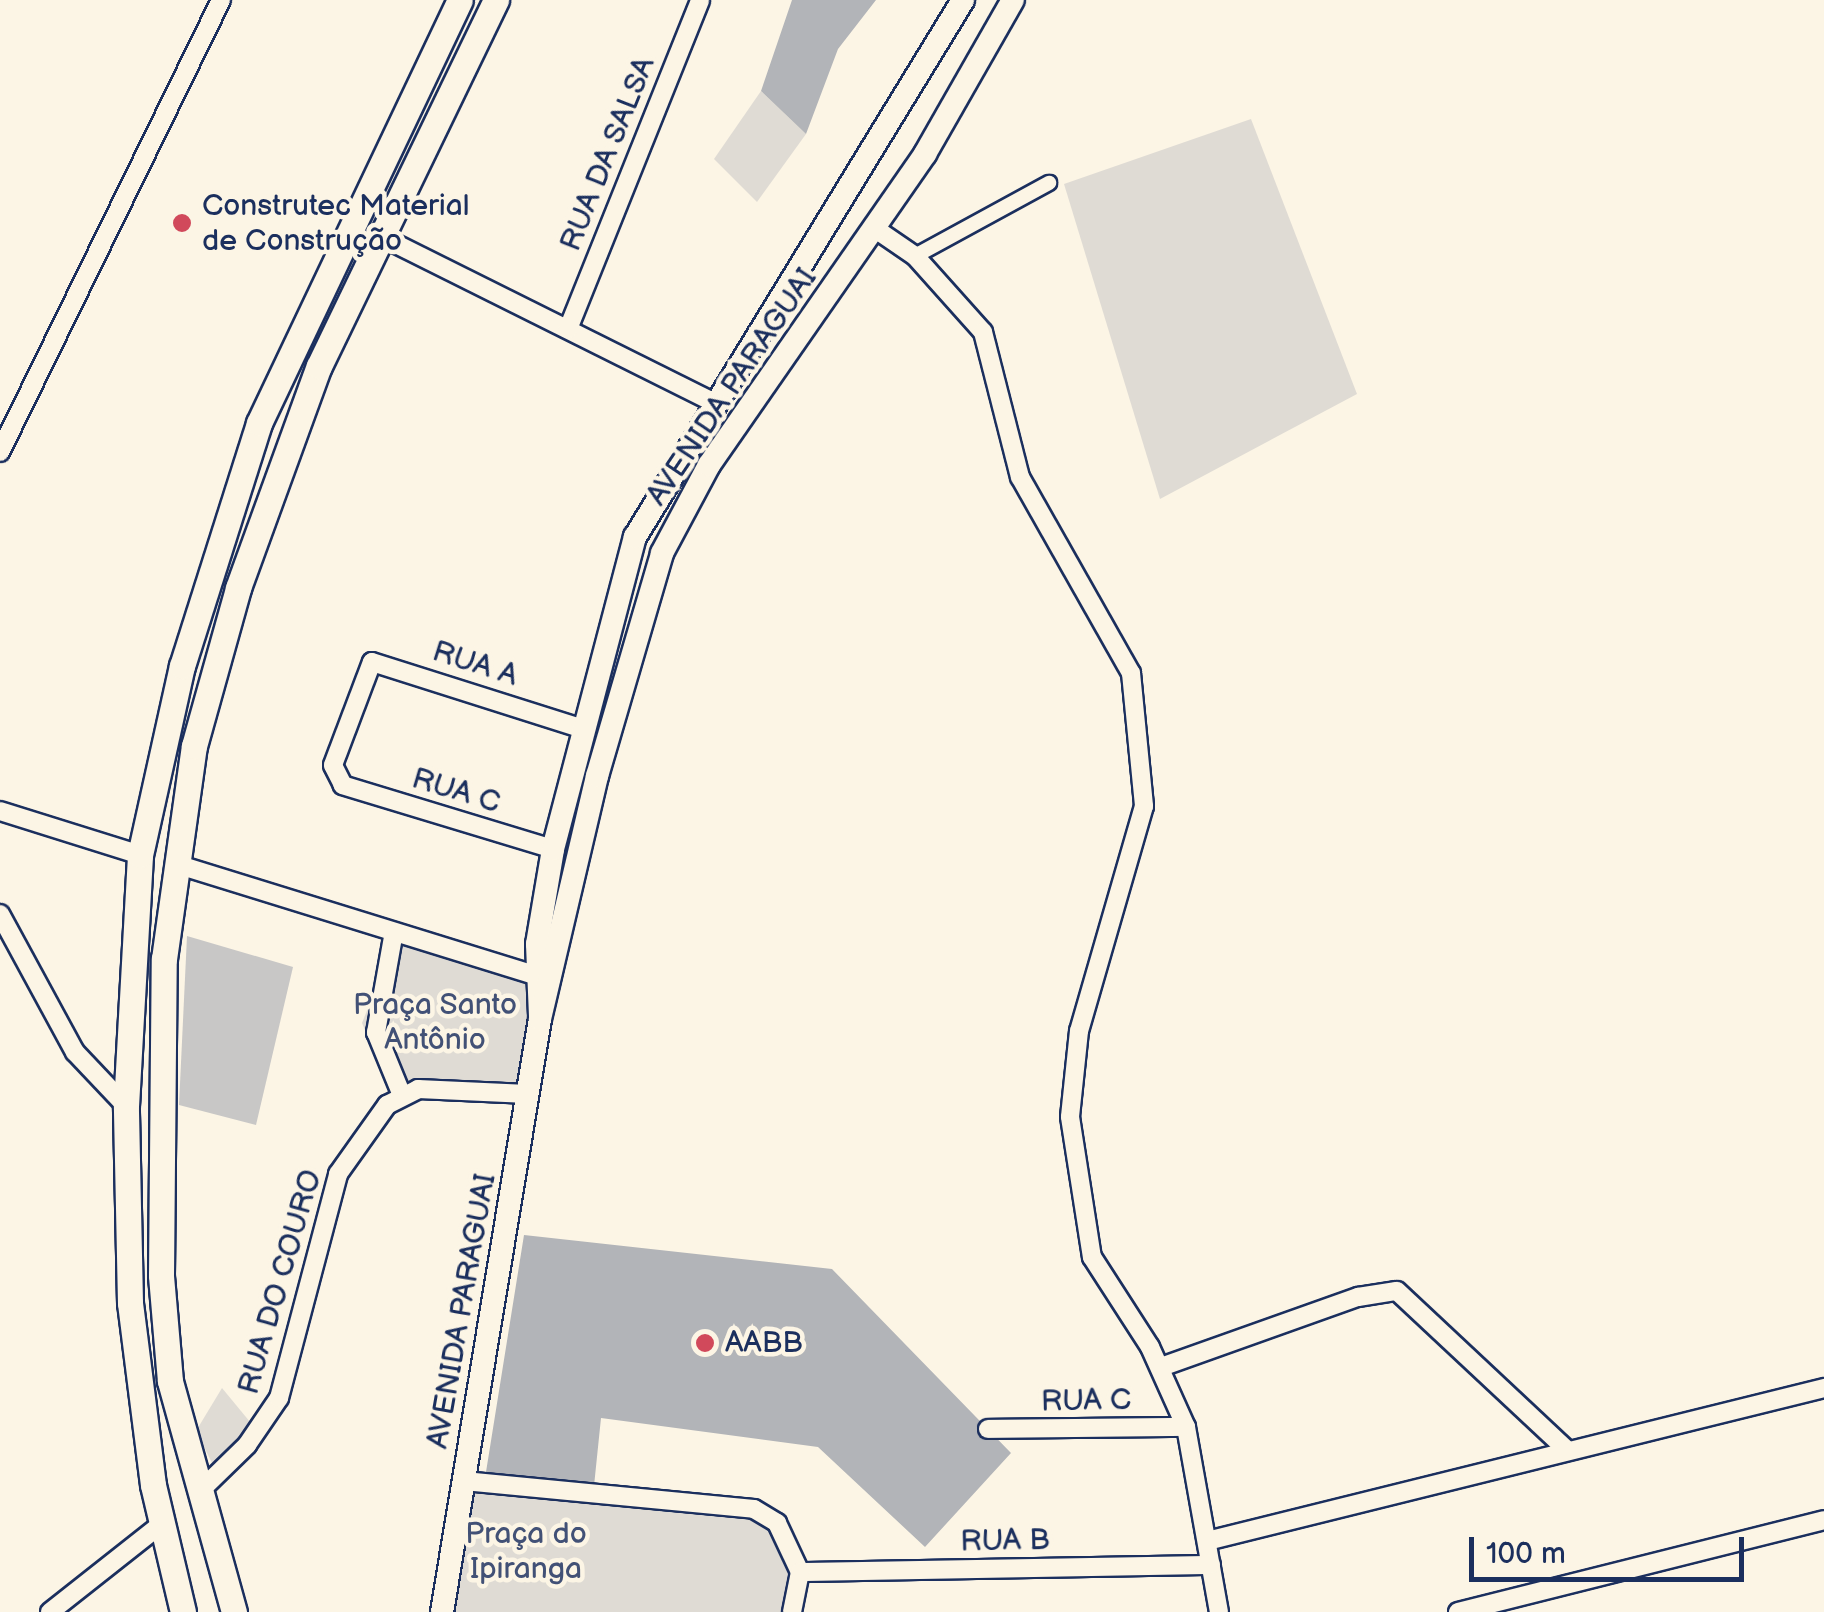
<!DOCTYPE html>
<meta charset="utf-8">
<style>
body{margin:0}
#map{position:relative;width:1824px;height:1612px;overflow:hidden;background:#fcf5e5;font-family:"Balsamiq Sans",sans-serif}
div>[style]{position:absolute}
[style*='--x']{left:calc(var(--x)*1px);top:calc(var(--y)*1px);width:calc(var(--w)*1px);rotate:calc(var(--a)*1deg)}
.green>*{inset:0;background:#dfdbd4}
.water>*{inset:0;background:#b2b4b8}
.building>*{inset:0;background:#c8c7c6}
.roads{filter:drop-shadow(2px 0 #1b2f5e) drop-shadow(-2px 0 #1b2f5e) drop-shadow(0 2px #1b2f5e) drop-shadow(0 -2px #1b2f5e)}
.pedestrian>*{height:14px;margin:-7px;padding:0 7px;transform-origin:7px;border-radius:7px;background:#fcf5e5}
.minor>*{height:18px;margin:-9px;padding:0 9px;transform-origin:9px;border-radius:9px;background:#fcf5e5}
.tertiary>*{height:22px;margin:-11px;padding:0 11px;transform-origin:11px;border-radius:11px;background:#fcf5e5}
.secondary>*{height:25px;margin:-12.5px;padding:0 12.5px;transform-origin:12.5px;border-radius:12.5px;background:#fcf5e5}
.dots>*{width:28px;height:28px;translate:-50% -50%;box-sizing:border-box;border:5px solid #fcf5e5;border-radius:50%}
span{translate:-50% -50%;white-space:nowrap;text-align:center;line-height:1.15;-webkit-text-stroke:9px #fcf5e5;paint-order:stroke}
.street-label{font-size:30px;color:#1b2f5e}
.poi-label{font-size:30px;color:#1b2f5e}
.left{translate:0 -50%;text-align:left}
.park-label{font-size:30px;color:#425176}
.scale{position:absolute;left:1469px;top:1537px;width:275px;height:45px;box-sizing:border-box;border:5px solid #1b2f5e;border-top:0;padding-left:12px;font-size:30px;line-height:35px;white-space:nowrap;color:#1b2f5e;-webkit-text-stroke:8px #fcf5e5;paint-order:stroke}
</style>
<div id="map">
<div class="green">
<i style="clip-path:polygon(761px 91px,806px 134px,757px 202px,714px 159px)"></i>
<i style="clip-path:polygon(1251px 119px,1357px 394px,1160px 499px,1064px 184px)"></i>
<i style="clip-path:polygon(395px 941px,532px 981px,527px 1089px,389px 1088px,362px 1023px)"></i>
<i style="clip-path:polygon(222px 1388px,255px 1428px,215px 1469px,196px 1431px)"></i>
<i style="clip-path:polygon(475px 1481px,773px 1518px,798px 1567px,796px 1612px,452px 1612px)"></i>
</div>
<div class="water">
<i style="clip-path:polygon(792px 0,876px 0,838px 49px,806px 134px,761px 91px)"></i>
<i style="clip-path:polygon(524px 1235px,832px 1269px,1011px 1453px,925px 1547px,818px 1447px,601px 1418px,594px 1486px,486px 1472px)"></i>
</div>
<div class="building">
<i style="clip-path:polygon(187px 936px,293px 967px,256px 1125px,179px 1105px)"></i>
</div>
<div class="roads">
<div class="pedestrian">
<i style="--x:915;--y:256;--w:153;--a:-28.6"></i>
</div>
<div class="minor">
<i style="--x:877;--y:230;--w:46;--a:34.4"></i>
<i style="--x:915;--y:256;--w:102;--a:48.2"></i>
<i style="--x:983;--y:332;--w:150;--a:75.7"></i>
<i style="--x:1020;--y:477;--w:225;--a:60.5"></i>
<i style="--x:1131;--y:673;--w:134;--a:84.4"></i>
<i style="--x:1144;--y:806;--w:234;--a:106.1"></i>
<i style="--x:1079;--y:1031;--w:86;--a:96"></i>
<i style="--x:1070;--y:1117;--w:142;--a:81.1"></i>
<i style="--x:1092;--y:1257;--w:107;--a:57.2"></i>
<i style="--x:1150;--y:1347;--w:88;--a:65.8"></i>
<i style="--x:1186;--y:1427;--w:188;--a:79.9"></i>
<i style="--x:382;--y:237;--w:372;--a:26.5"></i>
<i style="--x:568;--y:329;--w:354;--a:-68.1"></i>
<i style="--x:0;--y:452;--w:503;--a:-63.94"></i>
<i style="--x:0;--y:811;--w:147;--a:17.4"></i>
<i style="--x:553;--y:849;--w:220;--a:-163.1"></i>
<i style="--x:343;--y:785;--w:22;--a:-117"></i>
<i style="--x:333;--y:765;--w:110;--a:-69.3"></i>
<i style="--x:372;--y:662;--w:218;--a:17.6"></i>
<i style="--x:176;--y:864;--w:392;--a:17.2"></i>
<i style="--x:0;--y:914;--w:157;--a:61.5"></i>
<i style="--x:75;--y:1052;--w:74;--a:46.6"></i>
<i style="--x:393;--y:937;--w:97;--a:100.1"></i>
<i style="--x:376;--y:1032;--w:66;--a:67.7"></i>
<i style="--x:1161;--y:1367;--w:209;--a:-19.6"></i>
<i style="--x:1358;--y:1297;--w:39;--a:-9"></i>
<i style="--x:1397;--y:1291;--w:230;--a:43.1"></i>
<i style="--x:988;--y:1429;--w:198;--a:-0.6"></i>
<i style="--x:464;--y:1481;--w:291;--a:5.5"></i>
<i style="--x:754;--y:1509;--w:27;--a:31"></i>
<i style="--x:777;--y:1523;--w:54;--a:64.9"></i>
<i style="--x:203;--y:1488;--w:62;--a:-44.3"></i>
<i style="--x:247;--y:1445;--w:57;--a:-55.8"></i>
<i style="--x:279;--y:1398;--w:232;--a:-75.2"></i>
<i style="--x:338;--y:1174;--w:85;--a:-54.6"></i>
<i style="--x:387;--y:1105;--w:35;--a:-27"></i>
<i style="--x:418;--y:1089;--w:110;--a:2.6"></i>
<i style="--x:1207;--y:1541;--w:636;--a:-13.93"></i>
<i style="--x:800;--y:1572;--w:411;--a:-1"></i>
<i style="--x:50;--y:1612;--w:140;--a:-38.3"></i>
<i style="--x:792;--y:1612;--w:41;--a:-78.7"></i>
<i style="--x:1458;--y:1612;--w:377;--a:-14.1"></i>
</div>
<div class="tertiary">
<i style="--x:540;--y:1016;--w:72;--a:-92.4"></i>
<i style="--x:537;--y:944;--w:96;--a:-80.4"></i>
<i style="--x:553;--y:849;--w:323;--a:-75.3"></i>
<i style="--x:635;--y:537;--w:629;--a:-58.58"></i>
<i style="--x:442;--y:1612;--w:601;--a:-80.62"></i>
<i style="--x:540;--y:1019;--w:250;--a:-76.8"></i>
<i style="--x:597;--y:776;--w:232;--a:-73.7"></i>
<i style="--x:662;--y:553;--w:100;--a:-61.9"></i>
<i style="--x:709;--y:465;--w:379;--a:-55.2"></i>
<i style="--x:925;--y:154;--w:177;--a:-60.3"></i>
</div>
<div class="secondary">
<i style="--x:183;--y:1612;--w:130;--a:-103.3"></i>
<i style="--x:153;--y:1485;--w:183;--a:-97.2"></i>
<i style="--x:130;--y:1303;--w:197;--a:-91.2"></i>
<i style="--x:126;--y:1106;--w:251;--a:-86.8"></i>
<i style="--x:140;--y:855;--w:194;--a:-77.5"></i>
<i style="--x:182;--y:666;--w:255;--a:-72.4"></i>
<i style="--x:259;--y:423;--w:468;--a:-64.6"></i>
<i style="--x:234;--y:1612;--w:240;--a:-105.5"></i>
<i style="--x:170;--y:1381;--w:106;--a:-94.9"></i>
<i style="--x:161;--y:1275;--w:316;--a:-89.5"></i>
<i style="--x:164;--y:959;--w:215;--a:-82"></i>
<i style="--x:194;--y:746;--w:164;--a:-74.4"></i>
<i style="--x:238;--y:588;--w:236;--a:-70"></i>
<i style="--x:319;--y:366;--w:407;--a:-64.2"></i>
</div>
</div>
<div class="dots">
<i style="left:182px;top:223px;background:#d1495b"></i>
<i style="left:705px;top:1343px;background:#d1495b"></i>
</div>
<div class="street-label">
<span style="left:608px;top:154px;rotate:-68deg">RUA DA SALSA</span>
<span style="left:732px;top:387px;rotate:-56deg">AVENIDA PARAGUAI</span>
<span style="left:475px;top:664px;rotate:18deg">RUA A</span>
<span style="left:456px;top:791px;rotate:17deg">RUA C</span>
<span style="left:280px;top:1282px;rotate:-74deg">RUA DO COURO</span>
<span style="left:462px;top:1311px;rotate:-80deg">AVENIDA PARAGUAI</span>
<span style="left:1086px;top:1401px;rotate:-1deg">RUA C</span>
<span style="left:1005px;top:1541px;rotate:-1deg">RUA B</span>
</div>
<div class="poi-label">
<span class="left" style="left:202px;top:223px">Construtec Material<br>de Construção</span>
<span class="left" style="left:725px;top:1343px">AABB</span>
</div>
<div class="park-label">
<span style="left:435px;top:1022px">Praça Santo<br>Antônio</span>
<span style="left:526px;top:1551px">Praça do<br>Ipiranga</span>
</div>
<div class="scale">100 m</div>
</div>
